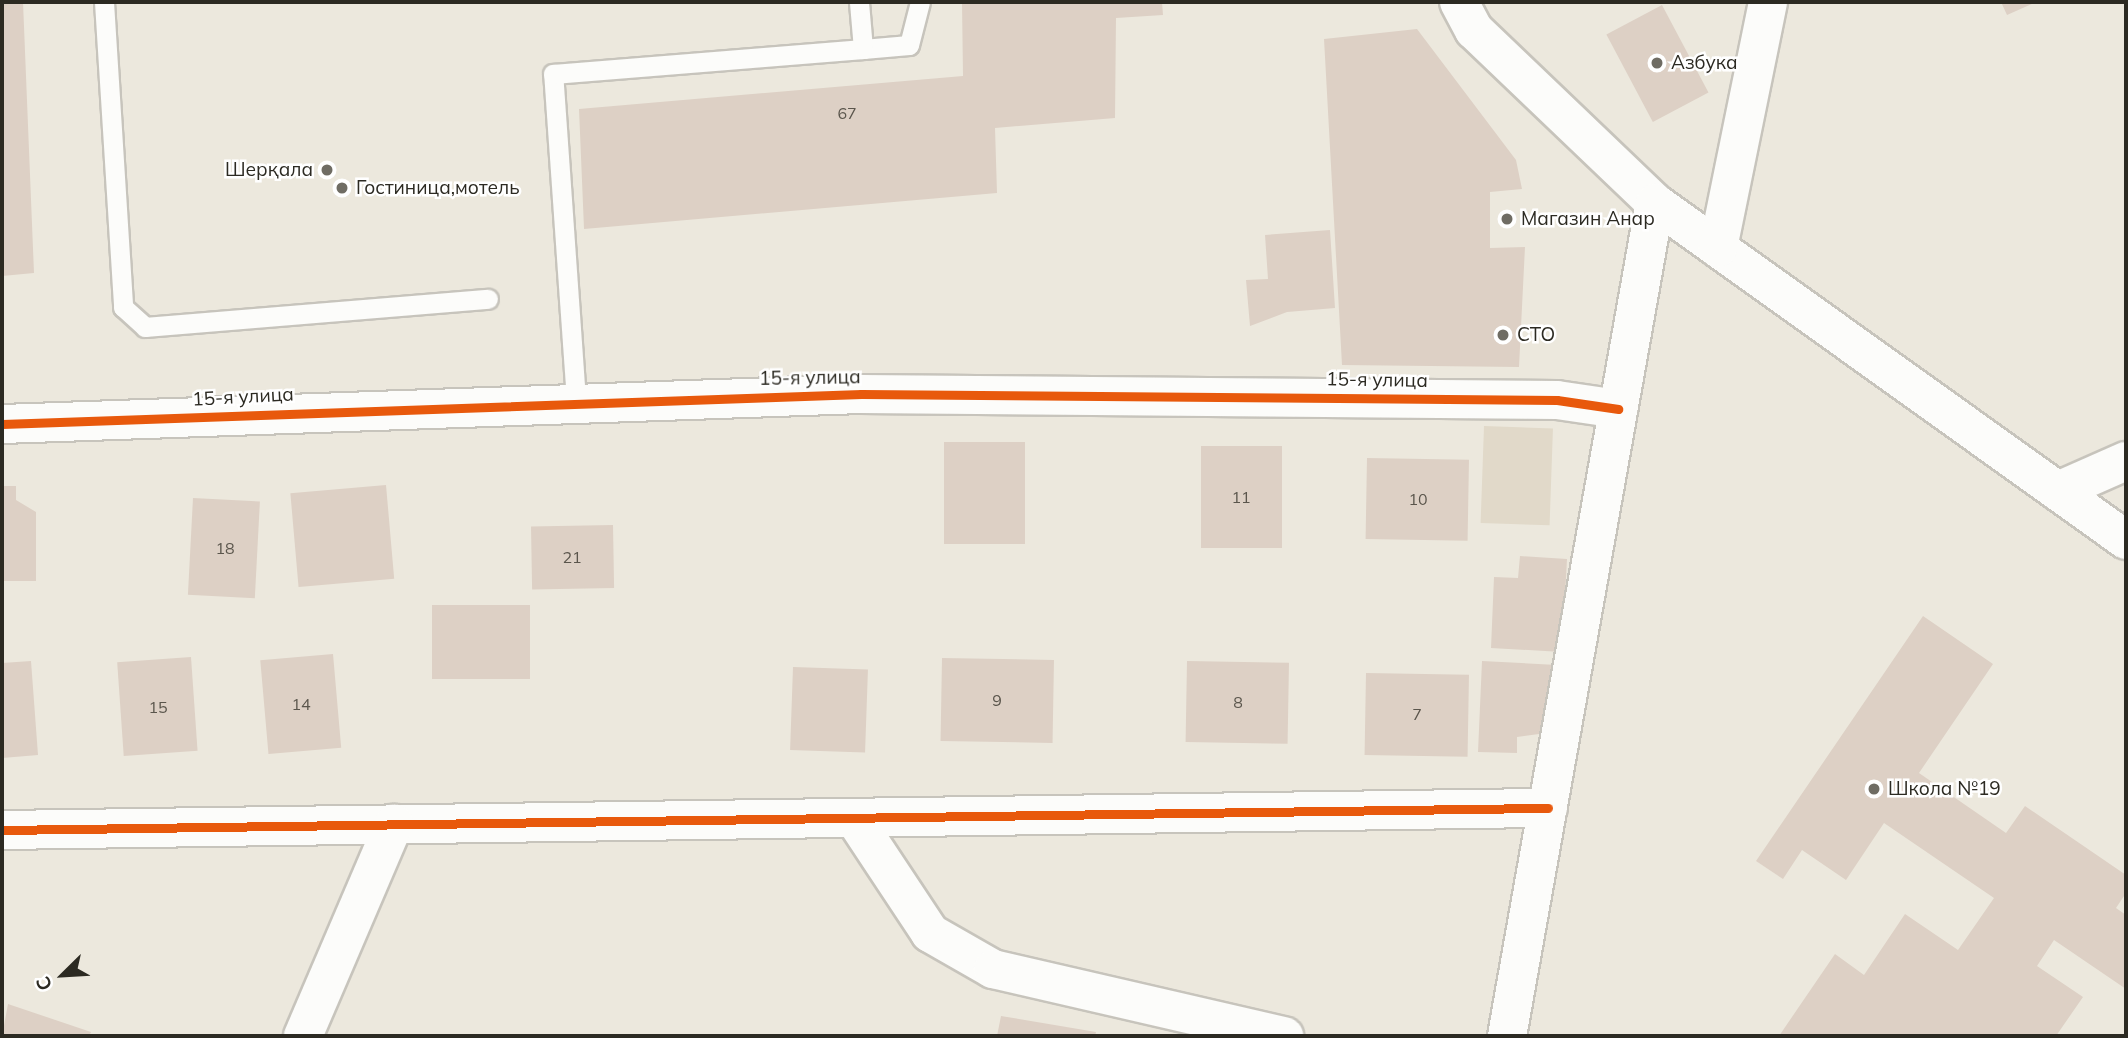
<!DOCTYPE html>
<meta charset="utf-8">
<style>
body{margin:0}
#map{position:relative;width:2128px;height:1038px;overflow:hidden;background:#ece8dd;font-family:Mulish,sans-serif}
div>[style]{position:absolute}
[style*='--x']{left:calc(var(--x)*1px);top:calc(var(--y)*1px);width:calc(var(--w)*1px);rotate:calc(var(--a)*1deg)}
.education>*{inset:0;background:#e1d9c9;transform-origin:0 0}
.building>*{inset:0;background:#ddd0c5;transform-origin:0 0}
.roads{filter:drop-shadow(2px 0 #c7c4bc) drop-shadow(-2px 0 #c7c4bc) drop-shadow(0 2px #c7c4bc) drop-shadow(0 -2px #c7c4bc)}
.service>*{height:19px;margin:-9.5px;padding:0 9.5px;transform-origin:9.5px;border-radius:9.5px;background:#fcfcfa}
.minor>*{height:38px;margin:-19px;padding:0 19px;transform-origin:19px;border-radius:19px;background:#fcfcfa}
.tertiary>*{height:38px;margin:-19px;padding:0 19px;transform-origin:19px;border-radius:19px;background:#fcfcfa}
.cycleway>*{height:9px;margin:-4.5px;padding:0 4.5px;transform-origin:4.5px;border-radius:4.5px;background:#e8590c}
.dots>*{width:19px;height:19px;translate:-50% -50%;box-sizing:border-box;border:4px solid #fff;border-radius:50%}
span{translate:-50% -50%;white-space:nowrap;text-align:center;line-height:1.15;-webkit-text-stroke:5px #fff;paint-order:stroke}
.number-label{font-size:16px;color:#5a554c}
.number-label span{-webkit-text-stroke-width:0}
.poi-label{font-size:19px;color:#2c2a22}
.left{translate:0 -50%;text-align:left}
.right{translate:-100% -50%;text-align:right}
.street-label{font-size:19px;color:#2c2a22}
.frame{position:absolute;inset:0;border:4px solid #2c2a22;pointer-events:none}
.north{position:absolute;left:28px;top:940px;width:70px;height:70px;-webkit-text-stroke:5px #fff;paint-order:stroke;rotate:246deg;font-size:19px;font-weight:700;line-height:28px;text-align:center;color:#2c2a22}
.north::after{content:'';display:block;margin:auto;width:24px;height:32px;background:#2c2a22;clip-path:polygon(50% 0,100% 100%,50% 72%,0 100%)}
</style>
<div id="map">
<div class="education">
<i style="left:1484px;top:426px;width:69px;height:97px;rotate:2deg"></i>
</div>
<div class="building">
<i style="clip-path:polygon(2px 2px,23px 2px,34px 273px,2px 276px)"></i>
<i style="clip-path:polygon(1162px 2px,1163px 15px,1116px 18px,1115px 118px,995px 128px,997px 193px,584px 229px,579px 109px,963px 76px,962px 3px)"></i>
<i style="clip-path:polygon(2001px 2px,2036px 2px,2007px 15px)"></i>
<i style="left:1662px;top:5px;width:99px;height:63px;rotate:62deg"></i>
<i style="clip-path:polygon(1417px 29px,1516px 160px,1522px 189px,1490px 192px,1490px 248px,1525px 247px,1519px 367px,1342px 365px,1324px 39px)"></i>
<i style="clip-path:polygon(1330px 230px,1335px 308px,1287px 312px,1250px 326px,1246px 280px,1268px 279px,1265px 235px)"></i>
<i style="left:944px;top:442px;width:81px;height:102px"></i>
<i style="left:1201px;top:446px;width:81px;height:102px"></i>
<i style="left:1367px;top:458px;width:102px;height:81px;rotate:1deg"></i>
<i style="left:386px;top:485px;width:94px;height:96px;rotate:85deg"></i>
<i style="clip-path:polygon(2px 486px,16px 486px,16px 500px,36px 512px,36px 581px,2px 581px)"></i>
<i style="left:193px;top:498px;width:67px;height:97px;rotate:3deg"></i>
<i style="left:613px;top:525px;width:63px;height:82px;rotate:89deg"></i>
<i style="clip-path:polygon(1520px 556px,1567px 559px,1562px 652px,1491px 648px,1494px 577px,1518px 578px)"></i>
<i style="left:432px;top:605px;width:98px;height:74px"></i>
<i style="clip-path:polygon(1923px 616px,1993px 664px,1919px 773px,2006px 833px,2025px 806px,2126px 875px,2126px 893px,2116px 908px,2126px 915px,2126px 989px,2054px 940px,2037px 966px,2083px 997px,2056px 1036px,1779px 1036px,1835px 954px,1864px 975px,1905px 914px,1958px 950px,1994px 898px,1884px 823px,1846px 880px,1802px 850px,1783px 879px,1756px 861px)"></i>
<i style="left:333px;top:654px;width:94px;height:73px;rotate:85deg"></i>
<i style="left:191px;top:657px;width:94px;height:74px;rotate:86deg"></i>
<i style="left:942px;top:658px;width:112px;height:83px;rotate:1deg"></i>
<i style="clip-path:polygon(31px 661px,38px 755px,2px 758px,2px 663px)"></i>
<i style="left:1187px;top:661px;width:102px;height:81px;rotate:1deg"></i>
<i style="clip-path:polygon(1482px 661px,1557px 665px,1554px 732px,1517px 737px,1517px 753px,1478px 752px)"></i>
<i style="left:793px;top:667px;width:75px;height:83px;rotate:2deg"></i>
<i style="left:1366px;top:673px;width:103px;height:82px;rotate:1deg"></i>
<i style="clip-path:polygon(8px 1004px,91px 1032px,89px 1036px,2px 1036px)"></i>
<i style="clip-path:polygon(1001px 1016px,1096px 1032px,1095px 1036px,997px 1036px)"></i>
</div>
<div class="roads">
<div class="service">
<i style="--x:104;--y:2;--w:306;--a:86.4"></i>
<i style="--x:123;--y:307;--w:30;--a:42"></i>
<i style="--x:145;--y:327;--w:344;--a:-4.7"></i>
<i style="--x:863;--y:49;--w:46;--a:-5"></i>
<i style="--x:909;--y:45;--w:44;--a:-75.7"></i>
<i style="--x:576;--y:400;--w:327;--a:-94"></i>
<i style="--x:553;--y:74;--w:311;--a:-4.6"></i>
<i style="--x:863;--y:49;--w:47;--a:-94.9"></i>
</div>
<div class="minor">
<i style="--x:2;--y:424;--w:860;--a:-2"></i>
<i style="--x:861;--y:394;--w:696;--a:0.49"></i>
<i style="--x:1557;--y:400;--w:62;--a:8.4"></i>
<i style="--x:2058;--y:491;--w:74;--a:-23.8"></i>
<i style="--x:854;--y:818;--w:138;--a:56.5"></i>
<i style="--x:930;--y:933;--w:73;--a:29.7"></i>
<i style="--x:993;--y:969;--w:299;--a:13"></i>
<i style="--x:2;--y:830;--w:1546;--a:-0.82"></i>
<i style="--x:303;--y:1036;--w:231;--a:-66.8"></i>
<i style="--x:1507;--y:1036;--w:846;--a:-79.93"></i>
</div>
<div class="tertiary">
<i style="--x:1459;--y:2;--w:32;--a:62"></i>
<i style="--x:1474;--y:30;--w:250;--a:43.7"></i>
<i style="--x:1655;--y:203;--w:579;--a:35.58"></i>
<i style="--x:1718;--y:248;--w:251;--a:-78.5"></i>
</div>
</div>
<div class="cycleway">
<i style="--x:2;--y:424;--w:860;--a:-2"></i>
<i style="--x:861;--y:394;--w:696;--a:0.49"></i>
<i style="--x:1557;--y:400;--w:62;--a:8.4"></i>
<i style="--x:2;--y:830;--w:1546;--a:-0.82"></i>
</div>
<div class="dots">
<i style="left:1657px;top:63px;background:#6f6c63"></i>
<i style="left:327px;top:170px;background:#6f6c63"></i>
<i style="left:342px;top:188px;background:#6f6c63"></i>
<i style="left:1507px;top:219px;background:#6f6c63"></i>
<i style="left:1503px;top:335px;background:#6f6c63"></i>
<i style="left:1874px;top:789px;background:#6f6c63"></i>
</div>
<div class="number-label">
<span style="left:847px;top:113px">67</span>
<span style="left:1241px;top:497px">11</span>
<span style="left:1418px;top:499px">10</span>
<span style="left:225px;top:548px">18</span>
<span style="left:572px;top:557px">21</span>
<span style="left:997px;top:700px">9</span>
<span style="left:1238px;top:702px">8</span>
<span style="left:301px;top:704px">14</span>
<span style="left:158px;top:707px">15</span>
<span style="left:1417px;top:714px">7</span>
</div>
<div class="poi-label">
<span class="left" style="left:1671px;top:63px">Азбука</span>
<span class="right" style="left:313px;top:170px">Шерқала</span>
<span class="left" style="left:356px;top:188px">Гостиница,мотель</span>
<span class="left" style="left:1521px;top:219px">Магазин Анар</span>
<span class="left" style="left:1517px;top:335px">СТО</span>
<span class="left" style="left:1888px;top:789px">Школа №19</span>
</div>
<div class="street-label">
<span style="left:810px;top:378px;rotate:-1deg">15-я улица</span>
<span style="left:1377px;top:380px;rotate:1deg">15-я улица</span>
<span style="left:243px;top:397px;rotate:-3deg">15-я улица</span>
</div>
<div class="frame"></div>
<div class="north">С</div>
</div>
